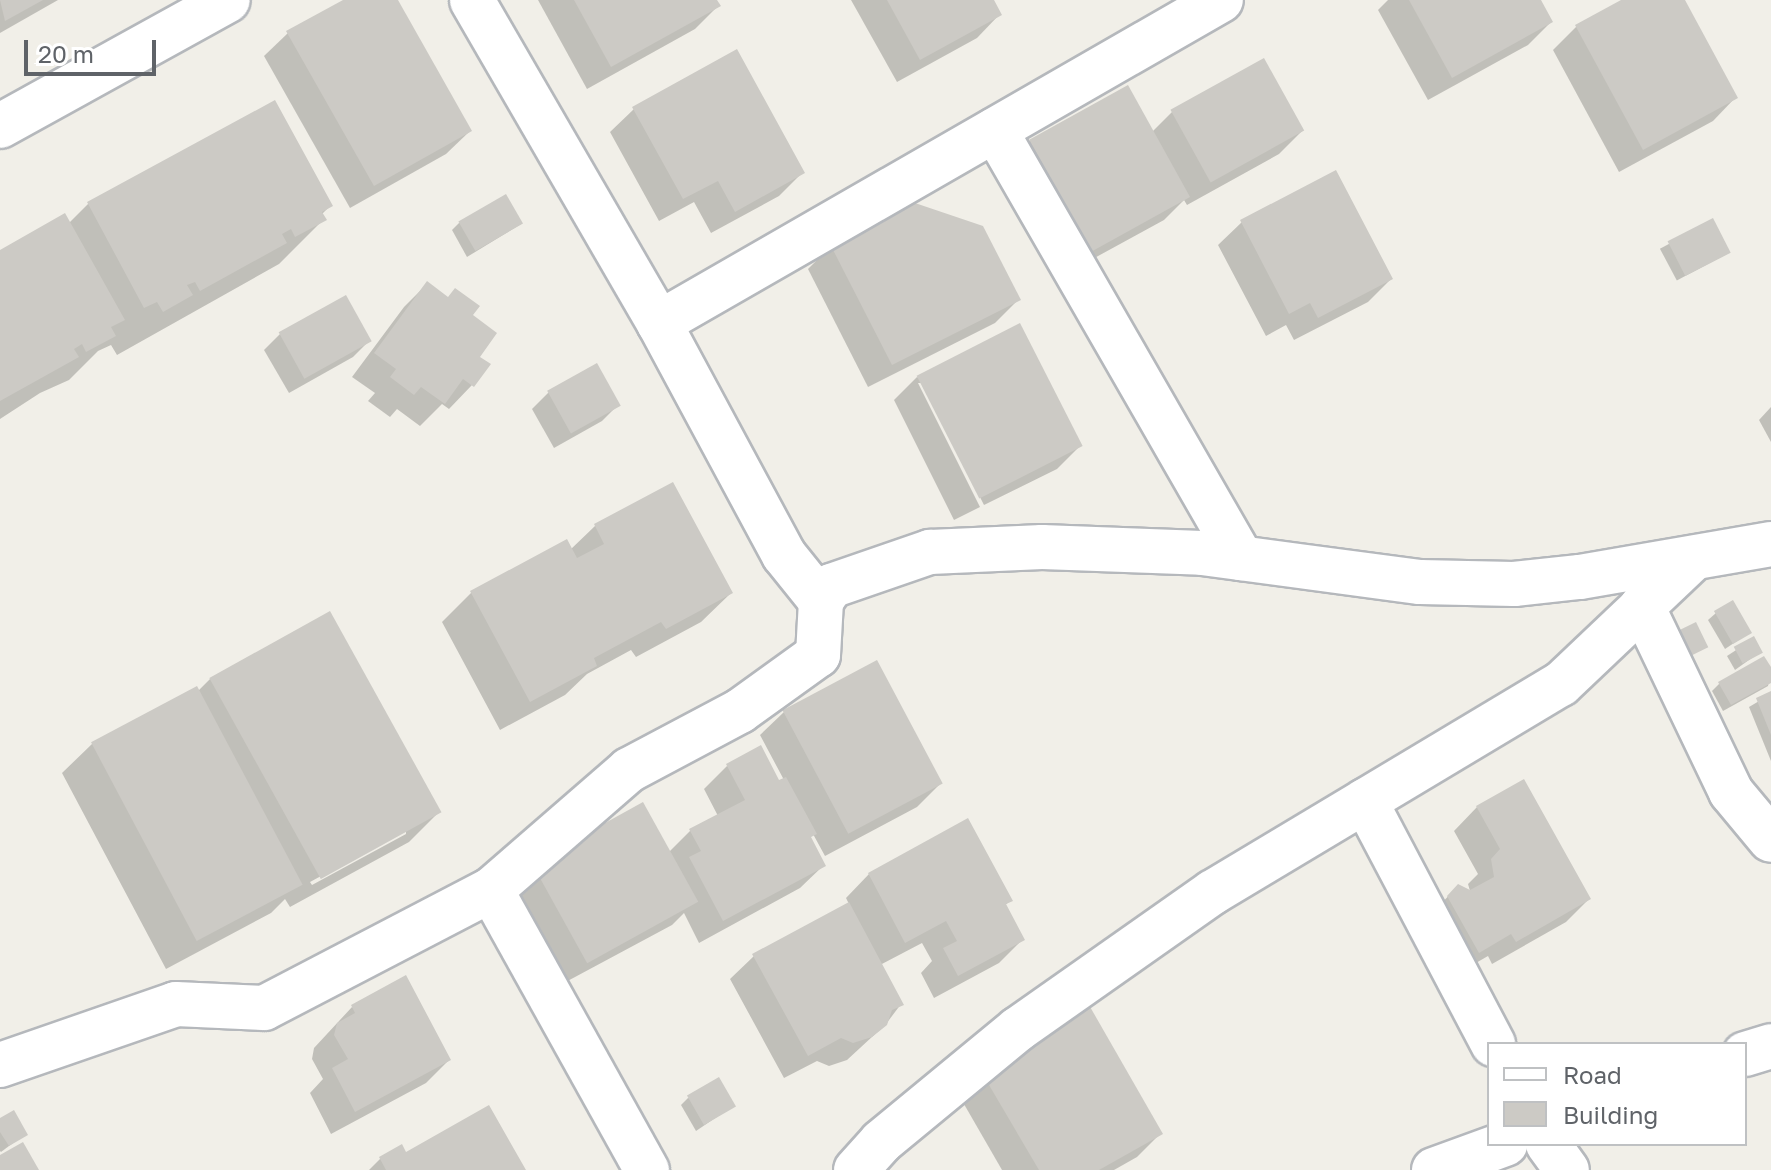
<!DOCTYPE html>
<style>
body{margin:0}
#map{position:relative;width:1771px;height:1170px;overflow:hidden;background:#f1efe8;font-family:"Golos Text",sans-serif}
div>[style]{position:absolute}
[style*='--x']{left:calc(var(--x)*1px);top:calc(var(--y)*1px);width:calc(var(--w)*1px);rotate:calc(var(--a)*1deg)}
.shadow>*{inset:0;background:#0003;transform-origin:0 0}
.building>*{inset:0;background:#cccac5;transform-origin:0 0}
.roads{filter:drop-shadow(2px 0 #b5b8bc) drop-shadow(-2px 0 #b5b8bc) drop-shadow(0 2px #b5b8bc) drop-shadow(0 -2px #b5b8bc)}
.minor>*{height:44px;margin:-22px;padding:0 22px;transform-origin:22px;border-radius:22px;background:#fff}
span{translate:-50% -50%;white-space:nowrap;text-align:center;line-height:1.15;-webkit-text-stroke:8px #fff;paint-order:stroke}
.legend{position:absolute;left:1487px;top:1042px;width:260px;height:104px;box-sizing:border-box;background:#fff;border:2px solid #bfc1c3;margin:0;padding:10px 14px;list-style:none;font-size:24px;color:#5f6368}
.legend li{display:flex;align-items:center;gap:16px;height:40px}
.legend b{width:40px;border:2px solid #bfc1c3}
.scale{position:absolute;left:24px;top:40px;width:132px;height:36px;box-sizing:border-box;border:4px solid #5f6368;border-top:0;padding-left:10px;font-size:24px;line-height:28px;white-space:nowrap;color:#5f6368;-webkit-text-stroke:6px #fff;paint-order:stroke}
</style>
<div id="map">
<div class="shadow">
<i style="clip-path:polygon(0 0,58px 0,0 33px)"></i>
<i style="clip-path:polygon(347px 0,396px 0,470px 131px,446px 154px,350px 208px,264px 56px,288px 33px)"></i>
<i style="clip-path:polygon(538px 0,715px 0,718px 6px,695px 29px,587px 89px)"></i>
<i style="clip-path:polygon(851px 0,992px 0,1000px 14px,977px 38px,897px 82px)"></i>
<i style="clip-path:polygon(1388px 0,1539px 0,1551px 22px,1528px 45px,1428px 100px,1378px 10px)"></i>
<i style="clip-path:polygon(1625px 0,1682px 0,1736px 97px,1713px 121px,1619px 172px,1553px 50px,1576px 27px)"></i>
<i style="clip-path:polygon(634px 109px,803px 172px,779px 196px,711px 233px,694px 202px,659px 221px,610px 132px)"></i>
<i style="clip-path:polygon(1172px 112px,1302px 131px,1279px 154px,1187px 205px,1184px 200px,1164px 220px,1067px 273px,1007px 164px,1030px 141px,1152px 132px)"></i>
<i style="clip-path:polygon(88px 204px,331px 205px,321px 215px,324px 219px,279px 264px,117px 355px,111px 345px,98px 351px,69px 380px,40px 393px,0 419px,0 252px,68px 224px)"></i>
<i style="left:1712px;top:221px;width:36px;height:59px;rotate:62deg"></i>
<i style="clip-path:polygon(1242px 222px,1391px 279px,1368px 302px,1294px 340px,1286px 325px,1266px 336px,1218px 245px)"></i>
<i style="clip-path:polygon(459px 223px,521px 224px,467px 257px,452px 230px)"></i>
<i style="clip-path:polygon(831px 246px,1018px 300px,995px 323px,868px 387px,808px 269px)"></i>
<i style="clip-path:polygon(427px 284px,477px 357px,472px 385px,449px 409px,442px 404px,420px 426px,397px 409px,390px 417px,368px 401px,375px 393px,352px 377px,404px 307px)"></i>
<i style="clip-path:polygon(280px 334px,369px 341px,353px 357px,289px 393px,264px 350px)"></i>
<i style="clip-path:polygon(596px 366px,618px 405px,602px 421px,554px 448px,532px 409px,548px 393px)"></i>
<i style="clip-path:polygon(917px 377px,1080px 446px,1057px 469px,984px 505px,922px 383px,918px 383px,980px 507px,954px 520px,894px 400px)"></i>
<i style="clip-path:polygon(1771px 407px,1771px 442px,1759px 420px)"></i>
<i style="clip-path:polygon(672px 485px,731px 593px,701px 622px,636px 657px,631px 650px,587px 674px,565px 695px,500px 730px,442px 622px,471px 593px,570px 550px,595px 526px)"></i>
<i style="clip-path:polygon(1716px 613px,1749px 633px,1725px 649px,1708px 620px)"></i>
<i style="clip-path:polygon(1753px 639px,1760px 652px,1735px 670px,1727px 656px)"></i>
<i style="clip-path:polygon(1771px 671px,1768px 686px,1723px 711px,1712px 691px,1719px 684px)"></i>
<i style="clip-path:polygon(evenodd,211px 678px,438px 813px,409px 842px,290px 907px,285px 899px,271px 913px,166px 969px,62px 773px,92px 744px,196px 688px,198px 691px,211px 678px,406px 830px,406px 834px,312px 885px,310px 882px,406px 830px)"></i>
<i style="clip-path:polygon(1771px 694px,1771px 761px,1749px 707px)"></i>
<i style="clip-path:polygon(784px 712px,941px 783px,917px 807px,825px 856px,813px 834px,810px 838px,824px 865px,800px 888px,699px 943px,684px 913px,672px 925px,562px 984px,509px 887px,532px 864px,668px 853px,690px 831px,718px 816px,704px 789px,727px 766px,778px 783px,784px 780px,760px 735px)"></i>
<i style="clip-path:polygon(1477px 807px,1589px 899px,1566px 922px,1492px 964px,1488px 956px,1455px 975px,1435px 910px,1458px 886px,1470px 891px,1468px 884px,1478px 874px,1454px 831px)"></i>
<i style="clip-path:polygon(869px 874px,1010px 901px,1004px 906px,1022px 940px,999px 963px,934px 998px,921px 973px,932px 961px,922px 943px,880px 965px,901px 1004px,886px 1024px,847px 1060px,829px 1066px,817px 1061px,784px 1078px,730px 979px,754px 956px,849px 904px,846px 898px)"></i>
<i style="clip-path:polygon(352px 1007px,449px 1060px,426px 1083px,331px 1134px,310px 1093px,323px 1079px,312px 1059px,314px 1048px)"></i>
<i style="clip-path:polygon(980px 1069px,1160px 1134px,1137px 1157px,1114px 1170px,1002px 1170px,957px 1092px)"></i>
<i style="clip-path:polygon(688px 1098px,733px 1106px,696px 1131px,681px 1105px)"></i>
<i style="clip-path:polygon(0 1120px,25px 1134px,1px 1152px,0 1151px)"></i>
<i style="clip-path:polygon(406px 1155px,523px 1170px,369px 1170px,380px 1159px)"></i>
</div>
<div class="building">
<i style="clip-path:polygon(0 0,43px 0,5px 21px)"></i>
<i style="clip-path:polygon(343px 0,398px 0,472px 131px,374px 186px,286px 31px)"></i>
<i style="clip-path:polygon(574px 0,717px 0,721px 6px,611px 67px)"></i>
<i style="clip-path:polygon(887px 0,994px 0,1002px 15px,920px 60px)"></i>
<i style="clip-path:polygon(1409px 0,1541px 0,1553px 22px,1452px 78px)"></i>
<i style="clip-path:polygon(1621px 0,1685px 0,1738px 98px,1643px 150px,1575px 25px)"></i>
<i style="clip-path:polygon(737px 49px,805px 173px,735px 212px,718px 181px,683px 199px,632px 107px)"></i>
<i style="left:1264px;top:58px;width:83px;height:107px;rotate:61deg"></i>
<i style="left:1128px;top:85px;width:128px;height:113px;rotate:61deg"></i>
<i style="clip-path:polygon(275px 100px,333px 206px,322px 212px,327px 220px,295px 237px,291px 229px,282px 234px,287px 243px,200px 291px,195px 282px,187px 285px,193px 295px,163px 312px,157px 302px,144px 308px,87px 202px)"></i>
<i style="clip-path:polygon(1336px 170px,1393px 279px,1318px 318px,1310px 303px,1289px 314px,1240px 220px)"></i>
<i style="left:506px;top:194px;width:34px;height:55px;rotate:60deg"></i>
<i style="clip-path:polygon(912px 202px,983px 226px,1021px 300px,892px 365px,830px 244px)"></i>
<i style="clip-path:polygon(65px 213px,125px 320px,111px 327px,116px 336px,86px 352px,82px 344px,74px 349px,79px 357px,0 401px,0 250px)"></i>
<i style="left:1713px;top:218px;width:39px;height:51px;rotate:63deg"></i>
<i style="clip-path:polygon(427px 281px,448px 297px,455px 288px,480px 306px,473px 315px,497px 333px,480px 357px,491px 364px,474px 387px,463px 379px,445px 404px,421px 387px,414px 395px,390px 377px,396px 369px,374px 353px)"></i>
<i style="left:346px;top:295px;width:53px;height:77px;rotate:61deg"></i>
<i style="left:1020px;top:323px;width:138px;height:116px;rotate:63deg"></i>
<i style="left:597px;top:363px;width:49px;height:57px;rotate:61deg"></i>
<i style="clip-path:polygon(673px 482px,733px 593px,666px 629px,661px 622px,594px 658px,597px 666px,530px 702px,470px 591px,567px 539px,577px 558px,604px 544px,594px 524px)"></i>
<i style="left:1733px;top:600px;width:38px;height:22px;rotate:60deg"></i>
<i style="left:330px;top:611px;width:230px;height:138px;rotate:61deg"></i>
<i style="left:1696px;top:622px;width:28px;height:25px;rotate:64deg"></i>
<i style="left:1754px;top:636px;width:19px;height:23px;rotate:62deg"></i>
<i style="clip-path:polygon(1764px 656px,1771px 667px,1771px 683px,1731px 705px,1718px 682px)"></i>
<i style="left:877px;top:660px;width:140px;height:107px;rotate:62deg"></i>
<i style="left:197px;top:686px;width:225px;height:120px;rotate:62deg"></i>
<i style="clip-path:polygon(1771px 691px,1771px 735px,1756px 698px)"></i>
<i style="clip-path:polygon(761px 745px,779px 780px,786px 777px,817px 834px,811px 837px,826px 866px,723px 921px,689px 857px,701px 851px,689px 829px,745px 800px,726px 764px)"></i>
<i style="clip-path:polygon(1524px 779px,1591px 899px,1516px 942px,1511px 934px,1479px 953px,1447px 896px,1458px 884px,1470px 890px,1494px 877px,1491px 859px,1500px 849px,1476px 806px)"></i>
<i style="left:643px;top:802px;width:114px;height:127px;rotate:61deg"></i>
<i style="clip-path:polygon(968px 818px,1013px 901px,1006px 904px,1025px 940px,958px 976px,943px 948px,957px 941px,946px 921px,905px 943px,868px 873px)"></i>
<i style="clip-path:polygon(849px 902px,904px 1005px,892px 1010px,887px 1025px,872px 1037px,853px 1043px,841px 1038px,808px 1056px,752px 954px)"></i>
<i style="clip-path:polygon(406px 975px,451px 1060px,355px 1112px,332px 1068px,348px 1059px,334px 1035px,337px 1023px,355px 1013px,351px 1005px)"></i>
<i style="clip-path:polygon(1089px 1005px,1163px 1134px,1099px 1170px,1039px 1170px,979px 1068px)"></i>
<i style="left:719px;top:1077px;width:34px;height:37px;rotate:60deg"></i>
<i style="clip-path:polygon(489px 1105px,526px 1170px,386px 1170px,379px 1157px,402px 1144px,406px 1152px)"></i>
<i style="clip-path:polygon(14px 1110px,28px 1135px,9px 1146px,0 1132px,0 1118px)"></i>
<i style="clip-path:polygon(23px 1142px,39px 1170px,0 1170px,0 1155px)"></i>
</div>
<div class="roads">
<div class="minor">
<i style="--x:0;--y:126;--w:260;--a:-28.9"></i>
<i style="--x:995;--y:130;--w:494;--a:60.1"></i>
<i style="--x:659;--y:323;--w:648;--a:-29.89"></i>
<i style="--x:821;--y:601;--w:18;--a:-56"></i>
<i style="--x:831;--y:586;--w:105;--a:-19"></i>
<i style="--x:930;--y:552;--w:112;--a:-2.6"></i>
<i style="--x:1042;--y:547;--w:160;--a:2.1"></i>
<i style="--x:1202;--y:553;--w:220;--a:7.6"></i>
<i style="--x:1420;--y:582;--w:94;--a:1.2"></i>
<i style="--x:1514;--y:584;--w:66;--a:-6.1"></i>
<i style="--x:1580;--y:577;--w:194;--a:-9.8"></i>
<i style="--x:1642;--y:606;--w:206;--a:64.4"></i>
<i style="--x:1731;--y:792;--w:62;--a:50.2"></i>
<i style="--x:1365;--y:801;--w:275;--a:62.2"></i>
<i style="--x:491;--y:890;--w:321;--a:60.9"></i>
<i style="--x:1745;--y:1054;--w:27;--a:-17"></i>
<i style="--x:0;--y:1065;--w:186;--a:-19.1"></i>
<i style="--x:176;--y:1004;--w:88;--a:2.6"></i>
<i style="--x:264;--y:1008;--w:256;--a:-27.5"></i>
<i style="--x:491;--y:890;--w:183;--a:-41"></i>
<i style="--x:629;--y:770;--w:126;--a:-28"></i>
<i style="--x:740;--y:711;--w:96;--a:-35.7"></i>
<i style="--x:818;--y:655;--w:54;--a:-86.8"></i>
<i style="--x:821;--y:601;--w:59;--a:-128.8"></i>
<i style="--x:784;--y:555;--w:264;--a:-118.3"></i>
<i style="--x:659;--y:323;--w:373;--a:-120.1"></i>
<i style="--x:1548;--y:1144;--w:32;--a:54"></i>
<i style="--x:856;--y:1170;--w:38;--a:-48"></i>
<i style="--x:881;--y:1142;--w:178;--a:-39.5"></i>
<i style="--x:1018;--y:1029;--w:238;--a:-35.1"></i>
<i style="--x:1213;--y:892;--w:405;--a:-30.9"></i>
<i style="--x:1561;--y:684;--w:183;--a:-43.5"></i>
<i style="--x:1434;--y:1170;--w:76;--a:-20.1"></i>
</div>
</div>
<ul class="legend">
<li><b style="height:10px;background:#fff"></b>Road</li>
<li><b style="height:22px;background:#cccac5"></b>Building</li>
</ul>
<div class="scale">20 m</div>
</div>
